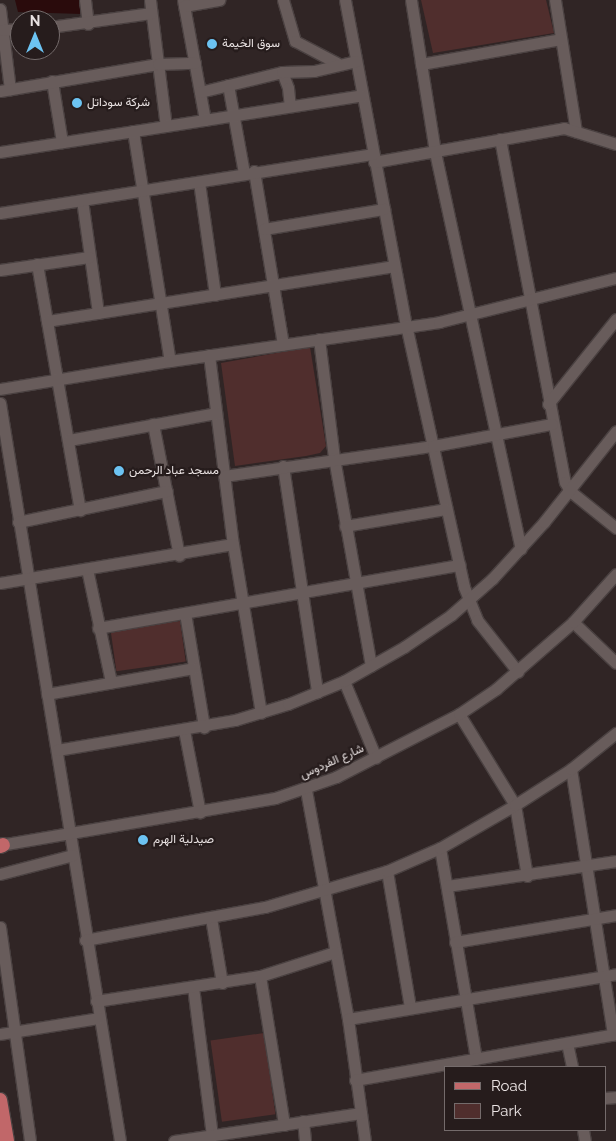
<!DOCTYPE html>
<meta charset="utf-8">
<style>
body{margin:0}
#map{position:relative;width:616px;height:1141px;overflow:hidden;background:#302525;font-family:Raleway,Vazirmatn,sans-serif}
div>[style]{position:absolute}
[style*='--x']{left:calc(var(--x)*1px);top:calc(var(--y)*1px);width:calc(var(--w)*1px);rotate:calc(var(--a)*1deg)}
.green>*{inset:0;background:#502e2d;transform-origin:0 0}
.water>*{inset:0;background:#2a0b0c}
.roads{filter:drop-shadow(1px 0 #4a4141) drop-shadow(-1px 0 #4a4141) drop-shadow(0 1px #4a4141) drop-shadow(0 -1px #4a4141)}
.minor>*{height:11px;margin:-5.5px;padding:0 5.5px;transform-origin:5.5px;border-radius:5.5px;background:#685c5b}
.major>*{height:14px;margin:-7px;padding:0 7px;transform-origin:7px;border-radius:7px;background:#c16769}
.dots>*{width:14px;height:14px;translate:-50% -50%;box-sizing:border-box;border:2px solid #261c1c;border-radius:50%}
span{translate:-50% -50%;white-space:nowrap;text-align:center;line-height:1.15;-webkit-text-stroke:4.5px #261c1c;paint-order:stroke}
.poi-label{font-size:12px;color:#e9e2e2}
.left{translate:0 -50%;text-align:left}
.street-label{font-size:12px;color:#e9e2e2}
.legend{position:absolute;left:444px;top:1066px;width:162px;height:65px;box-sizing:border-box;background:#261c1c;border:1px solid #746b6b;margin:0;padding:6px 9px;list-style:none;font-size:15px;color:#e9e2e2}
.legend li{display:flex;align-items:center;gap:10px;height:25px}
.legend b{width:25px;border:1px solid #746b6b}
.north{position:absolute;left:10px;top:10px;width:50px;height:50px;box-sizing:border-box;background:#261c1c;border:1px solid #746b6b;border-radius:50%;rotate:0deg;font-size:14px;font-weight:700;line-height:20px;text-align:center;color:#e9e2e2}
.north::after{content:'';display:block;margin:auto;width:18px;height:22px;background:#6cc3f2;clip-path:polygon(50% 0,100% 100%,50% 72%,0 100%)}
</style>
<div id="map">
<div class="green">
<i style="clip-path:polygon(421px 0,546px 0,554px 33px,433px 53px)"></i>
<i style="clip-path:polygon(310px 347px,326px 446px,320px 453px,306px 456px,235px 466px,221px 363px)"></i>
<i style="left:180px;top:621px;width:41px;height:70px;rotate:82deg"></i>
<i style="left:264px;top:1033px;width:82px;height:54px;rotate:82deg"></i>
</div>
<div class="water">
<i style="clip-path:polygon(15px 0,80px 0,82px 14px,18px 12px)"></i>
</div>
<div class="roads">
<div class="minor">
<i style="--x:85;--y:0;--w:24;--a:83"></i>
<i style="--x:150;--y:0;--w:127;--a:82.8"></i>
<i style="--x:183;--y:0;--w:122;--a:79.6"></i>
<i style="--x:283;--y:0;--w:43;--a:73.7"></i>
<i style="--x:295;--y:41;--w:47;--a:27.6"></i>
<i style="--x:345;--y:0;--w:331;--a:79.4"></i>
<i style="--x:406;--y:325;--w:268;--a:77.5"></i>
<i style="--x:464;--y:587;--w:35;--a:68"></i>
<i style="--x:477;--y:620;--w:66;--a:51.7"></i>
<i style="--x:411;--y:0;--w:154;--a:81"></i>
<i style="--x:435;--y:152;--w:406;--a:77.8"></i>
<i style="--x:555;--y:0;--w:133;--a:80.9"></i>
<i style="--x:184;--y:6;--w:36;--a:-10"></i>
<i style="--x:0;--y:9;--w:81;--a:82.9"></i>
<i style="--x:50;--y:27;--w:102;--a:-7.9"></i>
<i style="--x:3;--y:30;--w:17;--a:-3"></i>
<i style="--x:421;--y:64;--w:142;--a:-10.1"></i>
<i style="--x:282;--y:72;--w:17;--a:69"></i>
<i style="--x:288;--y:88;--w:18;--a:84"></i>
<i style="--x:52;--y:81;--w:62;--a:80.7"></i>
<i style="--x:228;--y:85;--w:89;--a:79.7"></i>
<i style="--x:0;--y:91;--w:160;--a:-9.7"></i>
<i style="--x:158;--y:64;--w:37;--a:-2"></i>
<i style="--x:200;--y:92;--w:84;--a:-13.7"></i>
<i style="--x:282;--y:72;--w:32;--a:-2"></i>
<i style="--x:314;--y:71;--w:43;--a:-13.4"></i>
<i style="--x:133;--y:131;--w:233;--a:80.9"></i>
<i style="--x:500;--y:139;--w:349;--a:79.3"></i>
<i style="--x:565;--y:482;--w:10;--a:61"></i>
<i style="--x:570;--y:491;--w:59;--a:38.8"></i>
<i style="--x:0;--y:152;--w:366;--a:-8.9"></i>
<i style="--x:374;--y:162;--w:193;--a:-10.1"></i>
<i style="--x:564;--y:128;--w:54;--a:17.1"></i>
<i style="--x:254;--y:171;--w:176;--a:80.5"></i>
<i style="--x:199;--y:182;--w:114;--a:81.9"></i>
<i style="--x:82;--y:200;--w:114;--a:81.9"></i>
<i style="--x:0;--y:213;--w:378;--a:-9"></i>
<i style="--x:264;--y:229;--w:122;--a:-9.5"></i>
<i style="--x:37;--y:264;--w:250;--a:80.1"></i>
<i style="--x:0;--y:270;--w:90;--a:-8.3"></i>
<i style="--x:47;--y:321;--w:351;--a:-9"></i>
<i style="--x:319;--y:339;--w:120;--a:82.8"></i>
<i style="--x:334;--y:458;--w:211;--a:79.9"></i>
<i style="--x:209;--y:355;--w:191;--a:82.8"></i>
<i style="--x:233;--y:544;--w:171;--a:80.6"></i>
<i style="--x:0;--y:389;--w:172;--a:-9.4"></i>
<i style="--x:170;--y:361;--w:272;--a:-8.2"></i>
<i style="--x:439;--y:322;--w:182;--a:-14"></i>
<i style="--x:0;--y:403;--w:748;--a:80.76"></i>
<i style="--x:548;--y:404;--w:109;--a:-51.3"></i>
<i style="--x:153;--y:424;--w:134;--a:78.8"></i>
<i style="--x:69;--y:440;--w:149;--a:-10.4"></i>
<i style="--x:283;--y:466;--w:229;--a:81.4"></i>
<i style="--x:224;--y:476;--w:211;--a:-8.2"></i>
<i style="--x:433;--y:446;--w:121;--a:-10.5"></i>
<i style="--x:18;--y:522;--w:152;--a:-11.8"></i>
<i style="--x:345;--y:526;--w:102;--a:-9.6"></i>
<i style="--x:87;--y:569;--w:116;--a:78"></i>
<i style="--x:0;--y:583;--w:236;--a:-9.5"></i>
<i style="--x:185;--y:613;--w:116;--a:80.5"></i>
<i style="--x:573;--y:622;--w:59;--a:43.6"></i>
<i style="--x:98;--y:628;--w:367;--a:-9.9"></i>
<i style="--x:344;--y:681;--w:83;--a:67.4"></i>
<i style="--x:47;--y:694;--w:149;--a:-10"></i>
<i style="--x:459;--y:714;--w:107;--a:58.4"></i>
<i style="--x:515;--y:805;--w:72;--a:80.4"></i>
<i style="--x:184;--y:730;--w:84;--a:79"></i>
<i style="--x:57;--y:750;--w:181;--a:-9.6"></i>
<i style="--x:235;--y:720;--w:55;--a:-16.8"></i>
<i style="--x:288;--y:704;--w:61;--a:-22.3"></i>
<i style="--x:344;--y:681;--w:69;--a:-29.5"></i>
<i style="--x:404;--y:647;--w:57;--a:-34.2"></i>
<i style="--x:451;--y:615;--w:55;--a:-41.3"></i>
<i style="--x:492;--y:579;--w:77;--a:-47.6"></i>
<i style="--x:544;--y:522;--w:116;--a:-51.6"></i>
<i style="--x:571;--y:769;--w:269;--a:81"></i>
<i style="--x:306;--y:790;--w:233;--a:79.6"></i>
<i style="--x:348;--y:1019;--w:123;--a:82.1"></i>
<i style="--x:0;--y:845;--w:279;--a:-9.7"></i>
<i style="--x:275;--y:798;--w:65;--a:-19"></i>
<i style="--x:336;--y:777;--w:138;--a:-27.1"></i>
<i style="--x:459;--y:714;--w:45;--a:-34"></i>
<i style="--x:496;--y:689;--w:102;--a:-41"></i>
<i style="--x:573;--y:622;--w:64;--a:-48.1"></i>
<i style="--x:440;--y:848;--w:214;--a:80.3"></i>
<i style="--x:387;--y:871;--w:138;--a:80.4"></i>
<i style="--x:0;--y:874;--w:75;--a:-14.6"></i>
<i style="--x:447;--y:886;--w:171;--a:-8.4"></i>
<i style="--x:211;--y:918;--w:66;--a:80.4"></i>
<i style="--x:0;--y:927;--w:216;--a:82"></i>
<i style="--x:85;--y:940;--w:183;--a:-10.4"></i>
<i style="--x:265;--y:907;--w:127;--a:-16.4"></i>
<i style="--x:387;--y:871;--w:58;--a:-23.5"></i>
<i style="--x:440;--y:848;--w:86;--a:-29.8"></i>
<i style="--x:515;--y:805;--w:67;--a:-32.7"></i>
<i style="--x:571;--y:769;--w:58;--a:-38.7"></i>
<i style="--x:455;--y:942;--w:163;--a:-9.5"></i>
<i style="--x:260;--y:976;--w:151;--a:80.8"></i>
<i style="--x:193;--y:987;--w:149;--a:82.7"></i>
<i style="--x:96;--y:1001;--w:166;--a:-8.7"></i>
<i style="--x:260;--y:976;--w:79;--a:-17.7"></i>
<i style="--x:348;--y:1019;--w:272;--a:-9.5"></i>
<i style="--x:0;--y:1034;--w:100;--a:-9.2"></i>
<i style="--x:567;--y:1043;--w:25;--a:78"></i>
<i style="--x:355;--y:1080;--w:265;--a:-10"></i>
<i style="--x:605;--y:1098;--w:11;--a:-5"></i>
<i style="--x:303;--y:1121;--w:20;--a:84"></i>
<i style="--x:583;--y:1130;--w:11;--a:80"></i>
<i style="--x:174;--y:1141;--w:189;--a:-8.5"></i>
</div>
<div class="major">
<i style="--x:0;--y:846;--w:3;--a:-18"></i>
<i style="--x:0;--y:1100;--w:42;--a:80.3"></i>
</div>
</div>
<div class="dots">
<i style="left:212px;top:44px;background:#6cc3f2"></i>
<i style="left:77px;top:103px;background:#6cc3f2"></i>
<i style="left:119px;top:471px;background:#6cc3f2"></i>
<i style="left:143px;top:840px;background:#6cc3f2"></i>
</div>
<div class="poi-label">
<span class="left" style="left:222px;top:44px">سوق الخيمة</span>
<span class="left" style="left:87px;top:103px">شركة سوداتل</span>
<span class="left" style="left:129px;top:471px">مسجد عباد الرحمن</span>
<span class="left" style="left:153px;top:840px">صيدلية الهرم</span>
</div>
<div class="street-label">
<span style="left:332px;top:762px;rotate:-24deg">شارع الفردوس</span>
</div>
<ul class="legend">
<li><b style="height:6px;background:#c16769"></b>Road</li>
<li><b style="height:14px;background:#502e2d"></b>Park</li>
</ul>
<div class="north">N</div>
</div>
